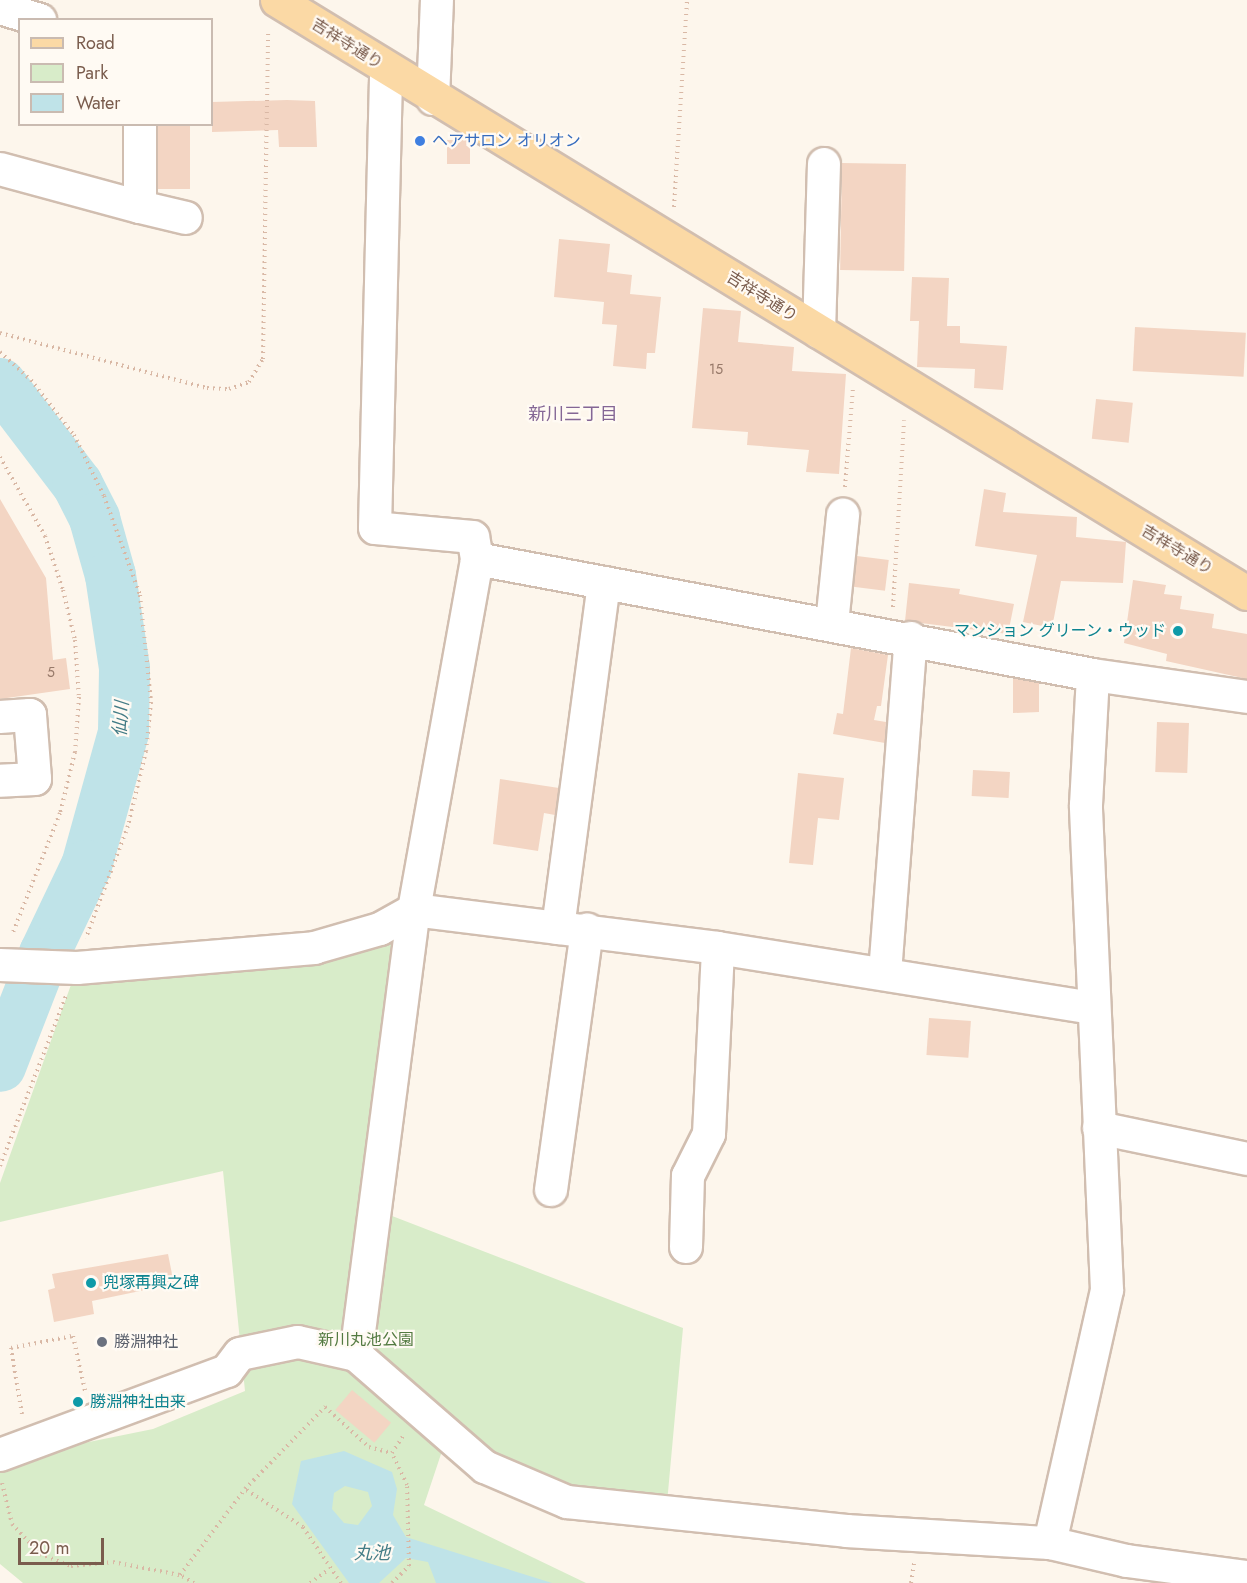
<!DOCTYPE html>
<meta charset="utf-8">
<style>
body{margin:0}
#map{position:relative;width:1247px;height:1583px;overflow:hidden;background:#fdf6ec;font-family:Jost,"Noto Sans JP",sans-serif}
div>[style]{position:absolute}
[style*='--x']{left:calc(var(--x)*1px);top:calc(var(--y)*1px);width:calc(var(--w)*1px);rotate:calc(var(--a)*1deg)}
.green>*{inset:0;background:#d8ecc9}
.water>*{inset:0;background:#bfe3e8}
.river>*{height:51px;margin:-25.5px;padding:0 25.5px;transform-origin:25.5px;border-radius:25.5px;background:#bfe3e8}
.building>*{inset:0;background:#f3d5c3;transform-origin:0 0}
.path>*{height:4px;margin-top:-2px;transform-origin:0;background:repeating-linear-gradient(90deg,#d9b8a5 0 1.5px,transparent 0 6px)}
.roads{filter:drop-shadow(2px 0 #d1beb0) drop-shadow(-2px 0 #d1beb0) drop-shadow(0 2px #d1beb0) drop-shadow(0 -2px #d1beb0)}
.minor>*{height:32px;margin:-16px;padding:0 16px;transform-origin:16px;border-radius:16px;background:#fff}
.major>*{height:33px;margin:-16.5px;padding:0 16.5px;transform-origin:16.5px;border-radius:16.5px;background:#fbd9a5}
.dots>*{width:16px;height:16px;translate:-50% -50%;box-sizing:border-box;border:3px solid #fffaf3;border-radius:50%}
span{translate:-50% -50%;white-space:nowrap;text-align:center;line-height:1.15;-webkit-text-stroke:4.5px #fffaf3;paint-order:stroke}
.number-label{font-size:14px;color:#987a6a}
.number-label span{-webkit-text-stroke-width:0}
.street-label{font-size:16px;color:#7a5c4d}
.shop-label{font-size:16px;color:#366cbe}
.left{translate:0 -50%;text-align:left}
.culture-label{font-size:16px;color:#0d838f}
.right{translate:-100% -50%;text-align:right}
.park-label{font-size:16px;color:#537a41}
.worship-label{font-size:16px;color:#5b616d}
.neighbourhood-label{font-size:18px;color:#846695}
.water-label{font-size:18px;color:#437c86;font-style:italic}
.legend{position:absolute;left:18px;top:18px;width:195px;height:108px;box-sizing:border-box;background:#fffaf3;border:2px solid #cabbb1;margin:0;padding:8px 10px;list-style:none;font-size:18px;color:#7a5c4d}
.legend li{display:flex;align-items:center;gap:12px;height:30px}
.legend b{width:30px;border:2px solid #cabbb1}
.scale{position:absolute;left:18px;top:1538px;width:86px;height:27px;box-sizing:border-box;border:3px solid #7a5c4d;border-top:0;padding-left:8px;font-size:18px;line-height:21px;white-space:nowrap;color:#7a5c4d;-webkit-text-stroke:4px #fffaf3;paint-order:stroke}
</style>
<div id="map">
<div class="green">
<i style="clip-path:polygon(414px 910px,374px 1209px,683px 1328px,666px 1514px,601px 1508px,447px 1436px,424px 1505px,586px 1583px,23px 1583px,0 1564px,0 1460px,153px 1429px,245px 1391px,223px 1171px,0 1222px,0 1183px,77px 968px,267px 953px)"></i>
</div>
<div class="water">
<i style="clip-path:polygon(evenodd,344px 1451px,392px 1472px,397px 1489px,393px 1515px,406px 1537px,552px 1583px,436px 1583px,428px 1562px,406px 1558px,379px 1583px,349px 1583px,292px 1504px,301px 1461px,344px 1451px,345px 1486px,368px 1492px,372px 1506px,358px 1525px,344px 1523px,332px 1509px,334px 1493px,345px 1486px)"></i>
</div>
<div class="river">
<i style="--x:0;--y:383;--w:127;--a:52.7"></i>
<i style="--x:77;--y:484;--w:38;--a:63"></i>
<i style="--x:94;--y:518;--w:59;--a:74.3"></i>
<i style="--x:110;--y:575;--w:94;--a:81.4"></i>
<i style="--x:124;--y:668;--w:64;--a:90.9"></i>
<i style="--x:123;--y:732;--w:138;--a:105.5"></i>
<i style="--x:86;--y:865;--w:98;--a:115.5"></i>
<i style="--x:44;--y:953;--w:121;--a:111.3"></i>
</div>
<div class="building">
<i style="clip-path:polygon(287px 100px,315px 101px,317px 147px,279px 147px,278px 130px,212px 132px,212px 102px)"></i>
<i style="left:158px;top:124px;width:32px;height:65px"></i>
<i style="left:447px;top:140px;width:23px;height:24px"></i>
<i style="left:842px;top:163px;width:64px;height:107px;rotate:1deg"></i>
<i style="clip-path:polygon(559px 239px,610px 244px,607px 272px,632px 275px,630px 294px,661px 297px,655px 353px,647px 353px,646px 369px,613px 366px,617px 325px,602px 324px,604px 302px,554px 297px)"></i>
<i style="clip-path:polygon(912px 277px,949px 278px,947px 326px,960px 326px,960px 343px,1007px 346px,1003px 390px,974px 388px,975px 369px,917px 367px,919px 321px,910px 321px)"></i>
<i style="clip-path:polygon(703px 308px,741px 311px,738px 342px,794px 347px,792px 371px,846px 374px,839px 474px,806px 472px,809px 450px,747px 445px,748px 432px,692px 428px)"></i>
<i style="left:1135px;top:327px;width:111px;height:44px;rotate:3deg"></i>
<i style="left:1096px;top:399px;width:37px;height:40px;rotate:6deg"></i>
<i style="clip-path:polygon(984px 489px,1006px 493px,1003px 512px,1077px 517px,1076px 537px,1126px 542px,1123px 583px,1061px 581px,1052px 628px,1023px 622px,1037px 555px,975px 546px)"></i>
<i style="clip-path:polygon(0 499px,46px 578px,53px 660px,66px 658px,70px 689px,0 699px)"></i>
<i style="left:857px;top:556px;width:32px;height:31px;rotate:7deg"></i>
<i style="clip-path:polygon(1133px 580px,1166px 585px,1164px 594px,1182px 596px,1180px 609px,1214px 614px,1212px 628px,1247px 634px,1247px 679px,1166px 661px,1167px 654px,1124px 643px)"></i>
<i style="clip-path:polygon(909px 583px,960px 589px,959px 594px,1014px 604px,1008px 634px,905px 621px)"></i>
<i style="clip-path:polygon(851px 648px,888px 655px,881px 706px,877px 706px,874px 720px,886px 722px,885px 743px,833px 734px,837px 713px,843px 714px)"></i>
<i style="clip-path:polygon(1013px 678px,1039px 683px,1039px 712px,1013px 713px)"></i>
<i style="left:1157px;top:722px;width:32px;height:50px;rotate:2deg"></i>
<i style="left:973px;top:770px;width:37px;height:26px;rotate:3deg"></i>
<i style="clip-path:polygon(798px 773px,844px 778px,839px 820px,818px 818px,813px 865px,789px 863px)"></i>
<i style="clip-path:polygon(500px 779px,559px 788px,555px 815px,544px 813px,538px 851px,493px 844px)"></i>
<i style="left:929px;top:1018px;width:42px;height:37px;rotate:4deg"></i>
<i style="clip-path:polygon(168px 1254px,174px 1284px,92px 1301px,94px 1314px,54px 1322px,48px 1290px,55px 1288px,52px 1274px)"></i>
<i style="left:352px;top:1390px;width:51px;height:26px;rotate:40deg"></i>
</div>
<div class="path">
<i style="--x:674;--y:207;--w:207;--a:-86.4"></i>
<i style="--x:0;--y:333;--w:214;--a:14.9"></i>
<i style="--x:207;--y:388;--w:22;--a:3"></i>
<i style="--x:229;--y:389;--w:21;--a:-19"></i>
<i style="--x:249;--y:382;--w:27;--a:-59"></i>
<i style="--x:263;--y:359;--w:329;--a:-89.1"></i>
<i style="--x:0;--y:352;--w:42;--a:42.1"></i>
<i style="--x:31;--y:380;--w:70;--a:52"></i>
<i style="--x:74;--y:435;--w:68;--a:63.8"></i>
<i style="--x:104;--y:496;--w:105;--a:70"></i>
<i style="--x:140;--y:595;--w:108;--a:84.1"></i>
<i style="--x:151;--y:702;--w:49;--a:95.8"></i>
<i style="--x:146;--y:751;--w:77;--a:103.5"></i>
<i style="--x:128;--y:826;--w:120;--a:110.6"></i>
<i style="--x:0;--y:457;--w:91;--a:60.3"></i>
<i style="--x:45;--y:536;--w:57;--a:71.6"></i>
<i style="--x:63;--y:590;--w:51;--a:76.5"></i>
<i style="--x:75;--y:640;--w:57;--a:86"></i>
<i style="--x:79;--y:697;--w:55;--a:94.2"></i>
<i style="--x:75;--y:752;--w:63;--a:103.8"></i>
<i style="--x:60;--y:813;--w:131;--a:111.5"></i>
<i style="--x:845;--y:487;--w:100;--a:-85.4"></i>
<i style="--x:893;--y:607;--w:187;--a:-86.6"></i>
<i style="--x:0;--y:1166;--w:182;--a:-68.8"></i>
<i style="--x:22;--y:1414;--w:67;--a:-99.5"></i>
<i style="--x:11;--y:1348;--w:63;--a:-11"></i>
<i style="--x:73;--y:1336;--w:56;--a:77.7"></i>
<i style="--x:2;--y:1483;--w:42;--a:76.3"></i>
<i style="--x:12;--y:1524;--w:41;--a:47"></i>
<i style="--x:40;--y:1554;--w:33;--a:21"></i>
<i style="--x:71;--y:1566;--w:42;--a:-5.4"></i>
<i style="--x:113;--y:1562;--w:68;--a:11"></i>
<i style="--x:194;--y:1583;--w:16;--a:-150"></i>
<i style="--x:180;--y:1575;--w:108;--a:-52.9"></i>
<i style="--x:310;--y:1583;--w:24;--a:-36"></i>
<i style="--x:341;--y:1583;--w:68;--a:-124.2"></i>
<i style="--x:303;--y:1527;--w:69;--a:-146.8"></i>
<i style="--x:245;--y:1489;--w:115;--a:-45.7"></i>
<i style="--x:325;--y:1407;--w:59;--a:42.3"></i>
<i style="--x:369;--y:1447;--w:24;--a:15"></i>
<i style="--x:392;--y:1583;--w:24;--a:-45"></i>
<i style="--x:409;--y:1566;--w:81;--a:-91.4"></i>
<i style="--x:407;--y:1485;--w:35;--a:-115"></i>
<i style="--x:392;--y:1453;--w:20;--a:-57"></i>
<i style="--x:911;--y:1583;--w:20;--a:-81"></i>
</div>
<div class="roads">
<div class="minor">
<i style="--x:0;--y:8;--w:42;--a:16.7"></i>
<i style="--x:433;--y:99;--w:99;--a:-87.7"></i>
<i style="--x:0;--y:169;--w:145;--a:15.2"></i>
<i style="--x:140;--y:207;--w:83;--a:-90"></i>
<i style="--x:140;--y:207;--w:47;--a:13.4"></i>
<i style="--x:819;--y:332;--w:168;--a:-88.3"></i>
<i style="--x:477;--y:559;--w:627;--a:10.66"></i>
<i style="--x:1093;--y:675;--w:156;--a:8.1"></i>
<i style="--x:832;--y:624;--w:110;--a:-84.2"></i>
<i style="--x:0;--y:717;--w:30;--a:-4"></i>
<i style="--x:30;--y:715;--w:64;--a:85.5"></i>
<i style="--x:35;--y:779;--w:35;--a:177"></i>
<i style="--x:558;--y:928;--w:348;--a:-82.4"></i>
<i style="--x:0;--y:965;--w:77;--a:2.2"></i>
<i style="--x:77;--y:968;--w:238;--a:-4.8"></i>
<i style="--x:314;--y:948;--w:69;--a:-16.1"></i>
<i style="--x:380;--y:929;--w:39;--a:-29"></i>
<i style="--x:414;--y:910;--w:306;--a:7.1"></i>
<i style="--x:718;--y:948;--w:379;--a:9.1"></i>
<i style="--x:885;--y:973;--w:336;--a:-85.6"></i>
<i style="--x:1099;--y:1128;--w:151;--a:11.8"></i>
<i style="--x:551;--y:1190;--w:263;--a:-82.1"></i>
<i style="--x:686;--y:1247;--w:71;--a:-88.4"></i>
<i style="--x:688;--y:1176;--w:47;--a:-63.4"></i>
<i style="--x:709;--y:1134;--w:186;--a:-87.2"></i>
<i style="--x:356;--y:1355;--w:449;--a:-82.6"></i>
<i style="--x:414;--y:910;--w:357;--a:-79.8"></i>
<i style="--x:477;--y:559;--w:22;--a:-100"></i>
<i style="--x:473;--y:537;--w:98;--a:-174.8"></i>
<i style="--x:375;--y:528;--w:460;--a:-88.6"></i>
<i style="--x:0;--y:1455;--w:242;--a:-20.3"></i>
<i style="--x:227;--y:1371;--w:21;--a:-53"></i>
<i style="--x:240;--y:1354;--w:59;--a:-11.7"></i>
<i style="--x:298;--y:1342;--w:59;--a:12.6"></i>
<i style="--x:356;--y:1355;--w:171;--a:41"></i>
<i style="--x:485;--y:1467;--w:89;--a:23.1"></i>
<i style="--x:567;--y:1502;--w:281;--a:5.9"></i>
<i style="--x:846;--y:1531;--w:204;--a:3.4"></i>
<i style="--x:1050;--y:1543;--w:79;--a:13.2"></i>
<i style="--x:1127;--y:1561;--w:121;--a:7.6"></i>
<i style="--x:1050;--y:1543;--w:259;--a:-77.3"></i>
<i style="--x:1107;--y:1290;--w:485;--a:-92.5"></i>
<i style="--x:1086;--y:805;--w:130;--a:-86.9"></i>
</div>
<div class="major">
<i style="--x:277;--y:0;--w:1137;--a:31.44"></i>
</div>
</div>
<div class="dots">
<i style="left:420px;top:141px;background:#3f7fe0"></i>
<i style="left:1178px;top:631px;background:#0f9aa8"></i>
<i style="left:91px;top:1283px;background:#0f9aa8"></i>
<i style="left:102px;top:1342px;background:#6b7280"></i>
<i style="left:78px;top:1402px;background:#0f9aa8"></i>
</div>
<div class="number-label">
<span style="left:716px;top:369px">15</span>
<span style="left:51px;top:672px">5</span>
</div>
<div class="street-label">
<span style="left:347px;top:44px;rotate:32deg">吉祥寺通り</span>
<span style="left:762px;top:297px;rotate:32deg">吉祥寺通り</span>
<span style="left:1177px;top:550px;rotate:31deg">吉祥寺通り</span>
</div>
<div class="shop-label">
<span class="left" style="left:432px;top:141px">ヘアサロン オリオン</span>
</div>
<div class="culture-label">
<span class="right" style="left:1166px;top:631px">マンション グリーン・ウッド</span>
<span class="left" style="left:103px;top:1283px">兜塚再興之碑</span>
<span class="left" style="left:90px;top:1402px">勝淵神社由来</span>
</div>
<div class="park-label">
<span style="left:366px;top:1340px">新川丸池公園</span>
</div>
<div class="worship-label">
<span class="left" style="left:114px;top:1342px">勝淵神社</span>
</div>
<div class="neighbourhood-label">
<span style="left:573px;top:414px">新川三丁目</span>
</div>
<div class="water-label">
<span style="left:121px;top:719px;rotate:-86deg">仙川</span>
<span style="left:372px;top:1553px">丸池</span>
</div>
<ul class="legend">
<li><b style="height:8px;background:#fbd9a5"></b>Road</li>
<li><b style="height:16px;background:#d8ecc9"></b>Park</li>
<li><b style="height:16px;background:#bfe3e8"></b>Water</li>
</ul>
<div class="scale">20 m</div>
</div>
